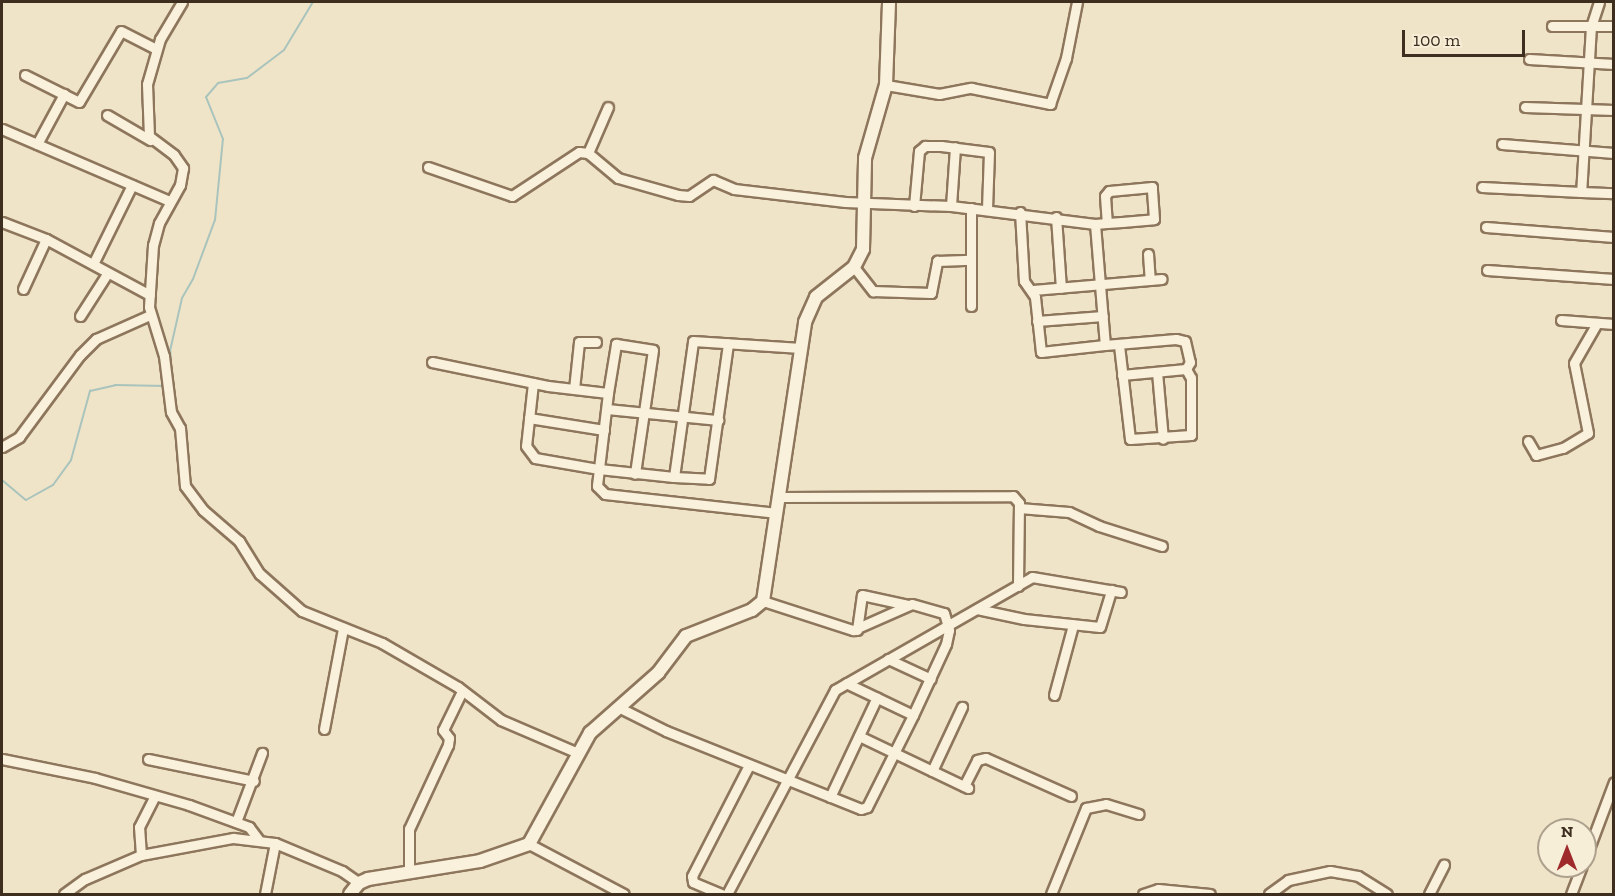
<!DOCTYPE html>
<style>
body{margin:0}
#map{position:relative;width:1615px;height:896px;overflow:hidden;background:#f0e4c8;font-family:"Zilla Slab",serif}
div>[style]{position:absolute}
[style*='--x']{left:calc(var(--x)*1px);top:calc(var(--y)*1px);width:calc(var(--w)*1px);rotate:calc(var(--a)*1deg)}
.stream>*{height:2px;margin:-1px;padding:0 1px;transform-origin:1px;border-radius:1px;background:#a9c4bc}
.roads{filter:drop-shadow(2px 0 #8d765c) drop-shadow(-2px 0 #8d765c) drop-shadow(0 2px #8d765c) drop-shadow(0 -2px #8d765c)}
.street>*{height:9px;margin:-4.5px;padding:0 4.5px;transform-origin:4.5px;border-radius:4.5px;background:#faf1dc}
.secondary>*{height:12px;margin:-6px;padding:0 6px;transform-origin:6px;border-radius:6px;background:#faf1dc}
span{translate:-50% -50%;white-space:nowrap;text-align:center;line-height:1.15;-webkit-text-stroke:4.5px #f7eed8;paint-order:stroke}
.frame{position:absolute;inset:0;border:3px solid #3d2e20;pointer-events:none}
.north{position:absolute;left:1537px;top:818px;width:60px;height:60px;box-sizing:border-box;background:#f7eed8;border:2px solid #ada18e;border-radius:50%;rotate:0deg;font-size:16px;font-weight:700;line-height:24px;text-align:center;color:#3d2e20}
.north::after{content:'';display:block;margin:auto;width:21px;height:27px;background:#9e2a2b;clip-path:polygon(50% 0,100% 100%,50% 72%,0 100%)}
.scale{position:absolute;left:1402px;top:30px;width:123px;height:27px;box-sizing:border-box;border:3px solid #3d2e20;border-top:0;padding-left:8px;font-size:18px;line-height:21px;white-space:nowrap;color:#3d2e20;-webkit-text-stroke:4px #f7eed8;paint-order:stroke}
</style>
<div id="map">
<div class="stream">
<i style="--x:172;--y:384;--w:33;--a:-93"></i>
<i style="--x:170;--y:351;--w:54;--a:-77.2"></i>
<i style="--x:182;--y:298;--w:22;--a:-60"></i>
<i style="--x:193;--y:279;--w:63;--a:-69.6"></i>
<i style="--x:215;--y:220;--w:81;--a:-84.4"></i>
<i style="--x:223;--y:139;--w:45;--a:-112"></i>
<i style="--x:206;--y:97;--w:18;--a:-49"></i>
<i style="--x:218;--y:83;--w:29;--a:-10"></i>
<i style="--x:247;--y:78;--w:46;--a:-37.1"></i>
<i style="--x:284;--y:50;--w:56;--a:-58.9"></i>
<i style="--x:2;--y:480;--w:31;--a:40"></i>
<i style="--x:26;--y:500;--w:31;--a:-29"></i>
<i style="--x:53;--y:485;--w:31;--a:-54"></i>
<i style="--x:71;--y:460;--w:72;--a:-74.6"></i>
<i style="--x:90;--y:391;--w:26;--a:-13"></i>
<i style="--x:115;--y:385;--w:51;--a:1.1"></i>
</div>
<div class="roads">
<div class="street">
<i style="--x:182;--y:2;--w:43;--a:120.7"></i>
<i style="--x:160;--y:39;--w:47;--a:106.1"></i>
<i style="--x:147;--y:84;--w:52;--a:87.8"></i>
<i style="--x:149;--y:136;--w:31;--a:37"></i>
<i style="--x:174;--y:155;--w:16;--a:55"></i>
<i style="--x:183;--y:168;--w:17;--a:100"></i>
<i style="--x:180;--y:185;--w:43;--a:118.9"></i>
<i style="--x:159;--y:223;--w:23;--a:105"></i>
<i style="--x:153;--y:245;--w:62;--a:93.7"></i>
<i style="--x:149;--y:307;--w:51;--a:73"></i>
<i style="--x:164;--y:356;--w:56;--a:82.9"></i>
<i style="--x:171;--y:412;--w:18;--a:61"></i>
<i style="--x:180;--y:428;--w:58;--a:85.1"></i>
<i style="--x:185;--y:486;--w:30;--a:53"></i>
<i style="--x:203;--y:510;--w:48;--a:40.7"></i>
<i style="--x:239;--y:541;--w:39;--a:58"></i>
<i style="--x:260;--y:574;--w:56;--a:41.4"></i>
<i style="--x:302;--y:611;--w:86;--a:21.8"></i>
<i style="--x:382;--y:643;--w:88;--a:30.1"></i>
<i style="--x:458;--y:687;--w:54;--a:37.5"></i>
<i style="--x:501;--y:720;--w:84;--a:23.2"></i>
<i style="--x:1599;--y:2;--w:25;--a:108"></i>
<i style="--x:1591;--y:26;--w:166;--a:93.4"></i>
<i style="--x:1581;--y:192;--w:33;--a:2"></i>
<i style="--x:1552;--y:26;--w:62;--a:0"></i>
<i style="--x:1529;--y:59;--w:85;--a:3.4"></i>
<i style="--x:25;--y:75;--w:60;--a:26.6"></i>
<i style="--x:79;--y:102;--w:82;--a:-59.4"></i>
<i style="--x:121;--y:31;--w:39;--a:27"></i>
<i style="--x:886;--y:85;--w:54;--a:9.6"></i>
<i style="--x:939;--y:94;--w:33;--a:-11"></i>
<i style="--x:971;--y:88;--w:81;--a:11.4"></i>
<i style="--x:1050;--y:104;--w:49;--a:-70.8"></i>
<i style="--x:1066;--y:58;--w:57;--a:-78.9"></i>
<i style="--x:1525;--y:107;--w:89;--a:1.9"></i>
<i style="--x:107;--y:115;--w:50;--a:30.2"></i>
<i style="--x:2;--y:129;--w:182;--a:23.3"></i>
<i style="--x:37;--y:144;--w:57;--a:-61.6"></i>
<i style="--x:1502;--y:144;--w:112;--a:4.6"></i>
<i style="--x:588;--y:153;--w:50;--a:-66.5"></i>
<i style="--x:428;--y:167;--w:89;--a:19"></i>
<i style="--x:512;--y:196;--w:80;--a:-33.3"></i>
<i style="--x:579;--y:152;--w:9;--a:6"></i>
<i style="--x:588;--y:153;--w:39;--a:40"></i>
<i style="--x:618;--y:178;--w:62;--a:15.8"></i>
<i style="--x:678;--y:195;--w:11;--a:5"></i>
<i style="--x:689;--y:196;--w:29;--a:-34"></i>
<i style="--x:713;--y:180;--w:23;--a:23"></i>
<i style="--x:734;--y:189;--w:112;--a:6.7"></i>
<i style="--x:845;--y:202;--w:106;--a:2.2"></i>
<i style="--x:951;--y:206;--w:145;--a:7.1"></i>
<i style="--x:1095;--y:224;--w:121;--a:85.3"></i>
<i style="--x:1105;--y:345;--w:71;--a:-4.8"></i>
<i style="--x:1176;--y:339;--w:9;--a:13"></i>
<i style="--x:1185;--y:341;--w:22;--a:77"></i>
<i style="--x:1190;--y:362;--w:8;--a:120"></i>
<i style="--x:1186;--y:369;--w:10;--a:61"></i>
<i style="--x:1191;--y:378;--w:57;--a:90"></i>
<i style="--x:1191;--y:435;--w:61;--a:176.2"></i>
<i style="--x:1130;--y:439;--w:95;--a:-96.7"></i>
<i style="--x:1482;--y:187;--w:99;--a:2.9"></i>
<i style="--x:914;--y:206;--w:55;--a:-84.8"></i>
<i style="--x:919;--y:151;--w:8;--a:-40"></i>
<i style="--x:925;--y:146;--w:16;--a:0"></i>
<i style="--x:941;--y:146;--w:48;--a:7.1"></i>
<i style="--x:989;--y:152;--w:57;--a:92"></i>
<i style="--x:951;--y:206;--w:59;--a:-86.1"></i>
<i style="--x:1020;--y:212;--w:69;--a:86.7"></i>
<i style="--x:1024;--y:281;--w:19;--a:55"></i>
<i style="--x:1035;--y:297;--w:55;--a:83.8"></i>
<i style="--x:1041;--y:352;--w:64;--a:-6.2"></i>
<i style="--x:1056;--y:217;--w:71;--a:86"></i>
<i style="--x:2;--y:222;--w:47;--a:21.1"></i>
<i style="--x:46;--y:239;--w:118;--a:28.3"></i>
<i style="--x:1095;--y:224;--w:12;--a:-5"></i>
<i style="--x:1107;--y:223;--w:15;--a:-4"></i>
<i style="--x:1122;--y:222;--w:32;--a:-5"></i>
<i style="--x:1154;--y:219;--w:32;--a:-94"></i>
<i style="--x:1152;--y:187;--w:43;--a:174.7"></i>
<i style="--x:1109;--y:191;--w:6;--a:129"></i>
<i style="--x:1105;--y:196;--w:27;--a:86"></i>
<i style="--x:1486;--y:227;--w:128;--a:4.5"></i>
<i style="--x:1148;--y:254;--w:26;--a:86"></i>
<i style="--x:93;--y:264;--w:88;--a:-63.7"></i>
<i style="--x:854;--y:267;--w:31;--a:52"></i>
<i style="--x:873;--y:291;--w:58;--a:2"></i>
<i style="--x:931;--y:293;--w:33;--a:-79"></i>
<i style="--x:937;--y:261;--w:34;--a:-2"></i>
<i style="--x:1487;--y:270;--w:127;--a:4.1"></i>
<i style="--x:23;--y:289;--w:55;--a:-65.3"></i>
<i style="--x:1033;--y:290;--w:129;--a:-4.9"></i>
<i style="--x:971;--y:306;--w:98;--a:-90"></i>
<i style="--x:80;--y:316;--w:50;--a:-57.3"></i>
<i style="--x:1561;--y:320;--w:53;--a:4.3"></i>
<i style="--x:1037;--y:321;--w:66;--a:-4.3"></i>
<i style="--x:432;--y:362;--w:118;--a:11.7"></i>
<i style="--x:548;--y:386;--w:60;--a:6.7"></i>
<i style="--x:608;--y:393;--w:77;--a:96.8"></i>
<i style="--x:599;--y:469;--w:75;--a:6.1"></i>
<i style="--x:674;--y:477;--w:137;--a:-82"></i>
<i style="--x:693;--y:341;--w:108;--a:3.7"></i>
<i style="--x:1157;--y:372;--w:67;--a:84.9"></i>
<i style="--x:1122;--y:375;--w:64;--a:-5.4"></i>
<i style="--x:533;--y:383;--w:63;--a:96.3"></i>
<i style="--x:526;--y:446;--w:15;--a:53"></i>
<i style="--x:535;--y:458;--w:65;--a:9.8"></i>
<i style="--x:599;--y:469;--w:17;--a:97"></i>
<i style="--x:597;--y:486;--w:11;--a:45"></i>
<i style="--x:605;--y:494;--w:173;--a:6.3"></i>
<i style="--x:574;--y:389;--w:47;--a:-83.9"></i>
<i style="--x:579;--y:342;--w:17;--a:0"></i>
<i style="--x:608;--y:393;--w:50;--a:-80.7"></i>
<i style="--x:616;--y:344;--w:37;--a:9"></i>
<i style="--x:653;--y:350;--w:125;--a:98.3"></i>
<i style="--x:607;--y:409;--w:112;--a:5.7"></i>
<i style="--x:529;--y:418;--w:76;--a:9.1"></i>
<i style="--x:1528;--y:441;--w:16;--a:60"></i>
<i style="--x:1536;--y:455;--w:28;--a:-15"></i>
<i style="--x:1563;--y:448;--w:29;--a:-31"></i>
<i style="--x:1588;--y:433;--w:71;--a:-101.3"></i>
<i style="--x:1574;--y:363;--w:46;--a:-60.1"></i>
<i style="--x:2;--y:447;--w:20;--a:-30"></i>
<i style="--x:19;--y:437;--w:102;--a:-53.4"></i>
<i style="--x:80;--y:355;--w:23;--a:-45"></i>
<i style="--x:96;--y:339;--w:59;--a:-24"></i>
<i style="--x:674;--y:477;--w:35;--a:3"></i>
<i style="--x:709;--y:479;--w:137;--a:-82"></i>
<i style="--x:780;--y:497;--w:233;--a:-0.2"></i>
<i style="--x:1013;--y:496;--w:9;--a:49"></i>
<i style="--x:1019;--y:503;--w:83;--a:90.7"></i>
<i style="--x:1019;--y:508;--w:50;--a:4.6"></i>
<i style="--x:1069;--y:512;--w:33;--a:25"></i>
<i style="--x:1099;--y:526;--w:66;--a:17.6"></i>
<i style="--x:763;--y:601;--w:95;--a:17.9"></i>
<i style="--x:853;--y:630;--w:64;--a:-23.8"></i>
<i style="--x:912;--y:604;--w:33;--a:16"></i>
<i style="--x:944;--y:613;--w:18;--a:74"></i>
<i style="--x:949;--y:630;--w:14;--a:102"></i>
<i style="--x:946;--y:644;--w:78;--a:114.9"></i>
<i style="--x:977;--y:609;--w:48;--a:12"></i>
<i style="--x:1024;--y:619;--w:76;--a:6"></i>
<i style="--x:1100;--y:627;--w:39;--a:-73"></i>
<i style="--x:857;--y:630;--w:35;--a:-82"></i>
<i style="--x:862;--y:595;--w:47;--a:12.3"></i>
<i style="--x:888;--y:659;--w:47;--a:24.9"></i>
<i style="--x:1054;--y:695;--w:73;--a:-74.8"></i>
<i style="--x:620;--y:708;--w:51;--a:26.6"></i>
<i style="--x:666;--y:731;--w:210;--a:21.8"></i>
<i style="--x:861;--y:809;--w:6;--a:-18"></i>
<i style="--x:867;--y:807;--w:103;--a:-63.4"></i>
<i style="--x:913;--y:715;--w:74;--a:-154.5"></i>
<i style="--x:324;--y:729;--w:103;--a:-79.3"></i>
<i style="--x:859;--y:736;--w:121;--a:25.5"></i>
<i style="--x:2;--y:759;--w:95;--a:11.5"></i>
<i style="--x:95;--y:778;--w:98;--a:16"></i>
<i style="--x:189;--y:805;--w:64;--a:20.1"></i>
<i style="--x:249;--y:827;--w:15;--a:53"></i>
<i style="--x:148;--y:759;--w:108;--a:11.7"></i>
<i style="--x:932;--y:771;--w:71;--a:-64.9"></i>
<i style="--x:964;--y:786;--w:29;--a:-63"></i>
<i style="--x:977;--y:760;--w:9;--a:-13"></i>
<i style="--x:986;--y:758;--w:93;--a:24.1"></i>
<i style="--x:830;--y:797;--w:110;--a:-64.8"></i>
<i style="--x:236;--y:822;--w:74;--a:-69.4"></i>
<i style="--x:529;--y:844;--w:107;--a:27.8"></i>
<i style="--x:141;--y:855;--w:28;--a:-94"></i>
<i style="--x:139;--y:827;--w:35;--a:-63"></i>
<i style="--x:1585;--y:859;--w:82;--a:-69.4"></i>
<i style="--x:409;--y:873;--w:44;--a:-90"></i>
<i style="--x:409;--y:829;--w:93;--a:-65.1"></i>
<i style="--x:448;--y:745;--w:7;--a:-82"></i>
<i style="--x:449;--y:738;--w:10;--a:-127"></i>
<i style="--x:443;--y:730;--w:43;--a:-64"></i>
<i style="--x:64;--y:894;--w:26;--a:-36"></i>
<i style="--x:85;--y:879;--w:61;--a:-23.2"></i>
<i style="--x:141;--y:855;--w:94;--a:-10.5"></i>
<i style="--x:233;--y:838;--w:42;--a:6.8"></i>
<i style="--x:275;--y:843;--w:73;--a:22.7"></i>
<i style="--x:342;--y:871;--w:21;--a:35"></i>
<i style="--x:265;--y:894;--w:52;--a:-78.9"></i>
<i style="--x:721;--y:894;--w:30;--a:-157"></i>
<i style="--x:693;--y:882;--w:6;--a:-99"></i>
<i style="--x:692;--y:876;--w:125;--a:-62.8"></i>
<i style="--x:727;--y:894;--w:231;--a:-62.1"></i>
<i style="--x:835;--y:690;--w:227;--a:-29.8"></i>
<i style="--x:1032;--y:577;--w:90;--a:9.6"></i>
<i style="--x:1051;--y:894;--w:93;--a:-67.9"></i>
<i style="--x:1086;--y:808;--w:20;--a:-11"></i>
<i style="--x:1106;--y:804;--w:34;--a:17"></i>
<i style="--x:1143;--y:894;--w:16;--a:-18"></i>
<i style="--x:1158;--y:889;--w:52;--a:5.5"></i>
<i style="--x:1269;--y:894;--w:24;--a:-36"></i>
<i style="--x:1288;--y:880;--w:43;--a:-12.1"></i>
<i style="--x:1330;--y:871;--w:28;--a:10"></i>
<i style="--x:1358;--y:876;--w:34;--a:32"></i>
<i style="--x:1429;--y:894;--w:33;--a:-63"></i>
<i style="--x:1571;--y:894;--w:30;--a:-69"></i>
</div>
<div class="secondary">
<i style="--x:350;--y:894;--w:14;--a:-51"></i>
<i style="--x:359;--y:883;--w:10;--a:-24"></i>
<i style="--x:368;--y:879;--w:113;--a:-9.1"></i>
<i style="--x:480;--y:861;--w:52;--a:-19.1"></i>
<i style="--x:529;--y:844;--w:127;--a:-61.2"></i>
<i style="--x:590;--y:733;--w:91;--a:-41.4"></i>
<i style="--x:658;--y:673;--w:46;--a:-52.9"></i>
<i style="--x:686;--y:636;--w:71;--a:-21.5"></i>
<i style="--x:752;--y:610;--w:14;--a:-39"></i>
<i style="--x:763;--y:601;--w:282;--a:-81.4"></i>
<i style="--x:805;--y:322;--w:27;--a:-66"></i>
<i style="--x:816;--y:297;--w:48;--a:-38.3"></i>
<i style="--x:854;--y:267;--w:20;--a:-63"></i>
<i style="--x:863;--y:249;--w:91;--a:-88.7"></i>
<i style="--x:865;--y:158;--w:76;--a:-74"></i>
<i style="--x:886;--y:85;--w:83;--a:-87.9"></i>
</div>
</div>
<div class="frame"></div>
<div class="north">N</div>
<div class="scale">100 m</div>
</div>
